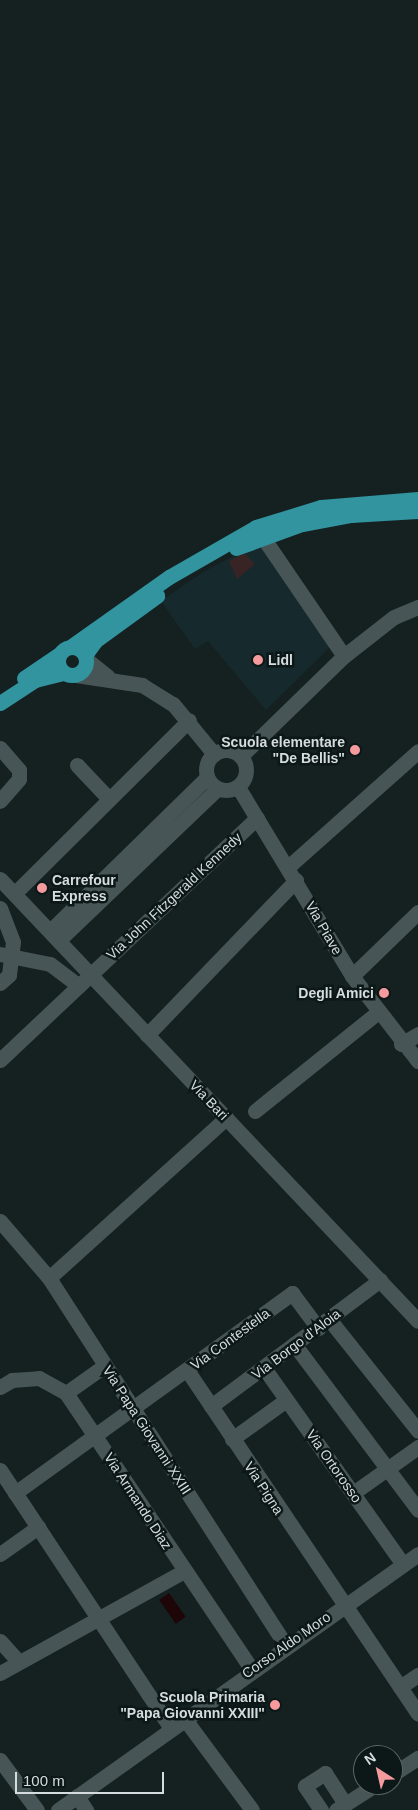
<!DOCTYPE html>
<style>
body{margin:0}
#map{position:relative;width:418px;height:1810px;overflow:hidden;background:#152021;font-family:Arial,sans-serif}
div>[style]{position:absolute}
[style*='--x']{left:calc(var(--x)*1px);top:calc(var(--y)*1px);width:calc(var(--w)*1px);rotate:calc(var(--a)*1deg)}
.built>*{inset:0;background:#162a2d}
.green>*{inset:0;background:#382425}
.water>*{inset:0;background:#1e0507;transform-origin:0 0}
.minor>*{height:15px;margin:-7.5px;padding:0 7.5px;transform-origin:7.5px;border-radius:7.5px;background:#485556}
.minor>.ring{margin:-7.5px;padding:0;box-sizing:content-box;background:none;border:15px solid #485556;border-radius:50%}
.major>*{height:15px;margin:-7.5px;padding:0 7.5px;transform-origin:7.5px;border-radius:7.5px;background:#31949e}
.major>.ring{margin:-7.5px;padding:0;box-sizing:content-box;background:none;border:15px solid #31949e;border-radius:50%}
.dots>*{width:14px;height:14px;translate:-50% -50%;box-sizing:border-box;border:2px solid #0c1718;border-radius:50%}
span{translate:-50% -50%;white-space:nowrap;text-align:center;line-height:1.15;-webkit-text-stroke:5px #0c1718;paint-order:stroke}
.poi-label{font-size:14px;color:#d5dcdd;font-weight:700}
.left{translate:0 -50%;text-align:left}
.right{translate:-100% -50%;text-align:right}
.street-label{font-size:14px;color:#d5dcdd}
.north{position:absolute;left:353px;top:1745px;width:50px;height:50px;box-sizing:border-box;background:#0c1718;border:1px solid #5c6667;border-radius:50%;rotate:325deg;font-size:14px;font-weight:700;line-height:20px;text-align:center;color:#d5dcdd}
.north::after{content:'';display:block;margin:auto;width:18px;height:22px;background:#f59b9e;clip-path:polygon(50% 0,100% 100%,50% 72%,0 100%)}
.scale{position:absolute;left:15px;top:1772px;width:149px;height:22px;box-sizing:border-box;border:2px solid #d5dcdd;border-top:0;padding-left:6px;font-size:15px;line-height:18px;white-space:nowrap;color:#d5dcdd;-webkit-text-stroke:4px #0c1718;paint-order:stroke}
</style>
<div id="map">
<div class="built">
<i style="clip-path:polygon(261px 542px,333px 644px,266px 710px,208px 641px,195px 649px,161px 601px,205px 571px)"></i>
</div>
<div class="green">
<i style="clip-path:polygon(244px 553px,255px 564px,237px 579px,229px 561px)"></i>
</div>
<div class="water">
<i style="left:169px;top:1593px;width:29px;height:12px;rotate:55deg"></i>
</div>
<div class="minor">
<i style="--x:262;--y:536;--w:145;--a:55.7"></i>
<i style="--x:86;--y:659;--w:28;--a:39"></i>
<i style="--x:76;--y:675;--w:67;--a:8.6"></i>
<i style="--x:142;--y:685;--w:36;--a:32"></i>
<i style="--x:173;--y:704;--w:65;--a:50.6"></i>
<i style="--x:0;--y:748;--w:29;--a:49"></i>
<i style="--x:19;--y:770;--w:9;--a:90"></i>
<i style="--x:19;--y:779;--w:29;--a:131"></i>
<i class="ring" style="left:206px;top:750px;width:25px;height:25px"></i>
<i style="--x:241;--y:756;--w:144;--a:-44.2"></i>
<i style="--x:344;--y:656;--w:63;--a:-38"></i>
<i style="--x:394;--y:617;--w:26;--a:-23"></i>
<i style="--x:77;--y:765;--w:47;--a:46.7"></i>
<i style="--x:238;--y:787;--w:221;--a:58.9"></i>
<i style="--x:352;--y:976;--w:108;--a:52.2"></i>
<i style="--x:288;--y:867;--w:174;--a:-41.7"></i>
<i style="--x:0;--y:879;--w:608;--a:46.6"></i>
<i style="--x:15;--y:893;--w:245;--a:-44.8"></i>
<i style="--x:0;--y:908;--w:36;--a:69"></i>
<i style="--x:13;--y:942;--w:33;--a:97"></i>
<i style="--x:9;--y:975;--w:12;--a:138"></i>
<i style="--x:51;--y:930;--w:219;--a:-44.4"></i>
<i style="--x:60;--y:939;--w:217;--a:-43.7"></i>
<i style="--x:0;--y:954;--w:51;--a:11.3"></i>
<i style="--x:50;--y:964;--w:36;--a:37"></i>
<i style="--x:352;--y:976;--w:92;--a:-44.1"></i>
<i style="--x:147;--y:1035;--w:215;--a:-46.1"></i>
<i style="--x:401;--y:1044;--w:20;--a:-30"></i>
<i style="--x:0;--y:1060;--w:353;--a:-43.3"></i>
<i style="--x:255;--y:1111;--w:158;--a:-38.8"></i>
<i style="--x:0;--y:1221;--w:75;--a:49.3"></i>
<i style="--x:49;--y:1278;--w:438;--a:57.2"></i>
<i style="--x:49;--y:1278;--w:239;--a:-42.1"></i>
<i style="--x:329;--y:1319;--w:143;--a:51.5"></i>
<i style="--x:294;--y:1344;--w:207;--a:53.2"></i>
<i style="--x:264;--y:1368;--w:240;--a:54.7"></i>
<i style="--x:187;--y:1370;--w:414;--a:56.1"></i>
<i style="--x:0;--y:1387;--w:14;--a:-30"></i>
<i style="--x:12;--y:1380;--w:27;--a:-4"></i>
<i style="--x:39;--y:1378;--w:31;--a:29"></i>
<i style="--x:66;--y:1393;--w:334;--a:56.1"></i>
<i style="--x:66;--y:1393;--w:47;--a:-35.4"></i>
<i style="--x:211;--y:1406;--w:211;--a:-36.7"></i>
<i style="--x:232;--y:1439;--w:67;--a:-35.8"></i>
<i style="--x:0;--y:1470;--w:308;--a:56.5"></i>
<i style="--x:15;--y:1493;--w:342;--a:-35.8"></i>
<i style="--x:292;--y:1293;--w:44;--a:53.4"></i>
<i style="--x:353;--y:1493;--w:80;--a:-35.3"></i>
<i style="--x:0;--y:1554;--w:47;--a:-35.4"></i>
<i style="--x:0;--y:1641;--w:28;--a:48"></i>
<i style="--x:0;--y:1673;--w:210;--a:-29"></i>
<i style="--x:400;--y:1687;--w:22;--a:-34"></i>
<i style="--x:184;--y:1718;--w:114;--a:53.5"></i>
<i style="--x:0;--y:1760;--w:62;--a:53.5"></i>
<i style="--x:393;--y:1774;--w:30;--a:-33"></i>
<i style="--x:77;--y:1796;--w:17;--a:57"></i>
<i style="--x:58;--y:1810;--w:442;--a:-35.4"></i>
<i style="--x:321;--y:1810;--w:29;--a:-124"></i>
<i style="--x:305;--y:1786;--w:24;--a:-33"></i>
<i style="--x:325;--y:1773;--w:37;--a:57"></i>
<i style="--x:336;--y:1810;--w:46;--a:-32.7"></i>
</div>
<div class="major">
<i style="--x:236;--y:548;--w:70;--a:-20"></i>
<i style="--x:302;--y:524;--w:50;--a:-10.4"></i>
<i style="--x:351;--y:515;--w:67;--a:-3.4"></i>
<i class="ring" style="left:58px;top:647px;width:13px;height:13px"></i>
<i style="--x:70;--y:647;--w:121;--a:-35.3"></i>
<i style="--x:169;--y:577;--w:100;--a:-29.9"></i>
<i style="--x:256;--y:527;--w:68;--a:-17.1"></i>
<i style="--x:321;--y:507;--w:97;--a:-4.7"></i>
<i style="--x:85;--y:655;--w:17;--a:-54"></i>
<i style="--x:95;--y:641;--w:77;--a:-36"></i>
<i style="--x:24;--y:678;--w:41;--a:-34.1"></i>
<i style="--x:0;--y:703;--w:42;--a:-33.3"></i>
<i style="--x:35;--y:680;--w:29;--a:-14"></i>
</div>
<div class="dots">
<i style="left:258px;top:660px;background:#f59b9e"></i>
<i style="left:355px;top:750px;background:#f59b9e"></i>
<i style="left:42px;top:888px;background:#f59b9e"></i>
<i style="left:384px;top:993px;background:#f59b9e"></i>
<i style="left:275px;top:1705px;background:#f59b9e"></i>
</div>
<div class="poi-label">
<span class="left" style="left:268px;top:660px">Lidl</span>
<span class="right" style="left:345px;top:750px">Scuola elementare<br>"De Bellis"</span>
<span class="left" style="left:52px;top:888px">Carrefour<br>Express</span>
<span class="right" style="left:374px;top:993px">Degli Amici</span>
<span class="right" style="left:265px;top:1705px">Scuola Primaria<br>"Papa Giovanni XXIII"</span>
</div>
<div class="street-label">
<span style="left:174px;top:896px;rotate:-43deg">Via John Fitzgerald Kennedy</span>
<span style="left:324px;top:928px;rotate:60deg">Via Piave</span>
<span style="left:209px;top:1100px;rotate:46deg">Via Bari</span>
<span style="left:230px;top:1339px;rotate:-36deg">Via Contestella</span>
<span style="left:296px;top:1344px;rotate:-37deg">Via Borgo d'Aloia</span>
<span style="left:147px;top:1430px;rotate:57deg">Via Papa Giovanni XXIII</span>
<span style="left:334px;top:1466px;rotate:55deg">Via Ortorosso</span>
<span style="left:264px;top:1488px;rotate:57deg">Via Pigna</span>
<span style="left:138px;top:1501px;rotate:57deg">Via Armando Diaz</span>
<span style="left:286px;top:1645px;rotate:-35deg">Corso Aldo Moro</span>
</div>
<div class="north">N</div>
<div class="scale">100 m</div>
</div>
